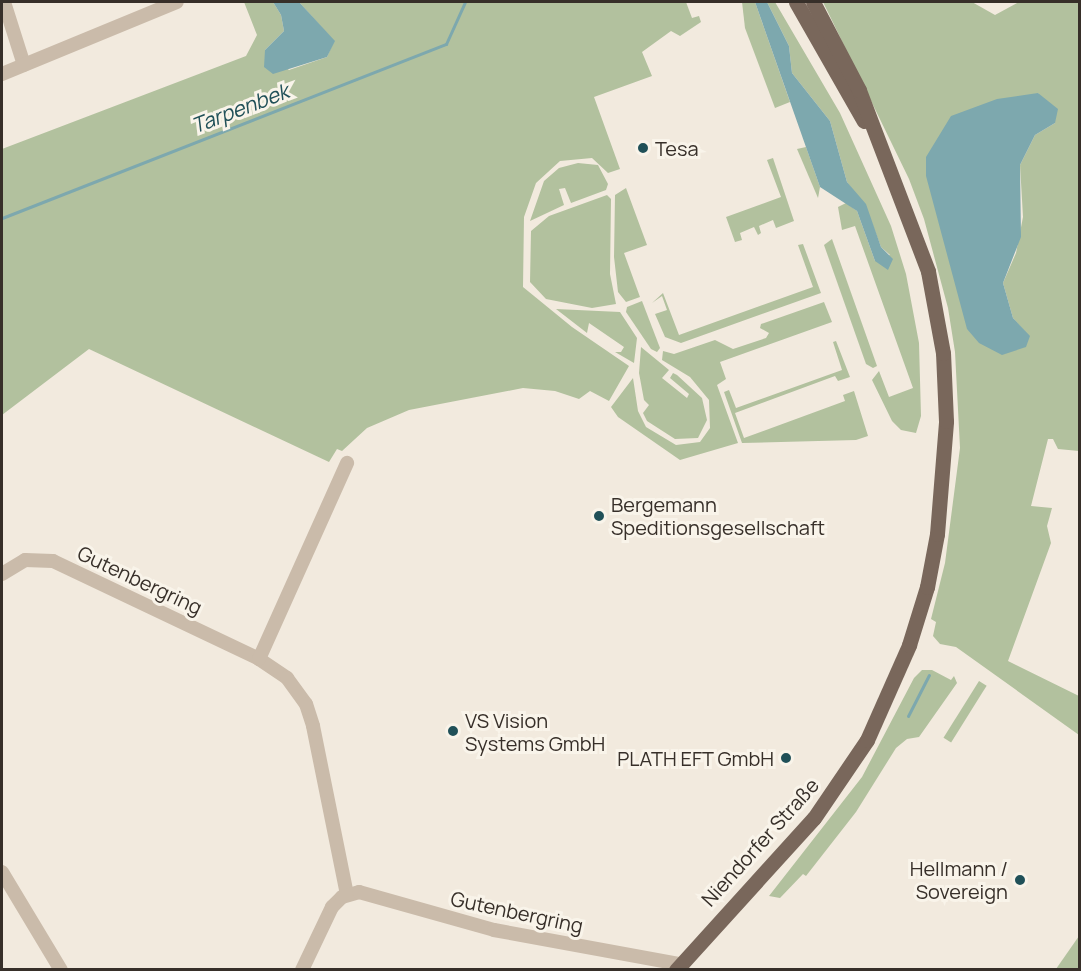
<!DOCTYPE html>
<meta charset="utf-8">
<style>
body{margin:0}
#map{position:relative;width:1081px;height:971px;overflow:hidden;background:#f2eade;font-family:Manrope,sans-serif}
div>[style]{position:absolute}
[style*='--x']{left:calc(var(--x)*1px);top:calc(var(--y)*1px);width:calc(var(--w)*1px);rotate:calc(var(--a)*1deg)}
.green>*{inset:0;background:#b2c19e;transform-origin:0 0}
.water>*{inset:0;background:#7da8ae}
.stream>*{height:3px;margin:-1.5px;padding:0 1.5px;transform-origin:1.5px;border-radius:1.5px;background:#7da8ae}
.minor>*{height:14px;margin:-7px;padding:0 7px;transform-origin:7px;border-radius:7px;background:#cabbaa}
.major>*{height:15px;margin:-7.5px;padding:0 7.5px;transform-origin:7.5px;border-radius:7.5px;background:#79675b}
.dots>*{width:16px;height:16px;translate:-50% -50%;box-sizing:border-box;border:3px solid #f9f4ea;border-radius:50%}
span{translate:-50% -50%;white-space:nowrap;text-align:center;line-height:1.15;-webkit-text-stroke:6px #f9f4ea;paint-order:stroke}
.poi-label{font-size:20px;color:#372f29}
.left{translate:0 -50%;text-align:left}
.right{translate:-100% -50%;text-align:right}
.street-label{font-size:20px;color:#372f29}
.water-label{font-size:21px;color:#205058;font-style:italic}
.frame{position:absolute;inset:0;border:3px solid #372f29;pointer-events:none}
</style>
<div id="map">
<div class="green">
<i style="clip-path:polygon(244px 2px,273px 2px,281px 15px,284px 31px,265px 50px,289px 70px,327px 57px,334px 41px,299px 2px,686px 2px,692px 18px,699px 16px,701px 22px,680px 36px,671px 31px,642px 52px,652px 76px,594px 97px,620px 169px,608px 173px,592px 158px,560px 161px,536px 183px,524px 217px,523px 287px,572px 327px,629px 366px,609px 401px,590px 391px,579px 399px,555px 391px,523px 388px,409px 410px,367px 428px,342px 451px,337px 449px,329px 462px,89px 349px,2px 415px,2px 149px,246px 56px,257px 35px)"></i>
<i style="clip-path:polygon(742px 2px,755px 2px,790px 102px,775px 108px,745px 28px)"></i>
<i style="clip-path:polygon(767px 2px,775px 2px,840px 113px,891px 226px,906px 274px,919px 343px,921px 416px,916px 433px,901px 430px,892px 421px,872px 380px,879px 371px,889px 397px,913px 388px,855px 226px,842px 230px,838px 207px,846px 203px,857px 211px,875px 261px,890px 255px,881px 247px,867px 210px,847px 182px,830px 121px,792px 73px,789px 46px)"></i>
<i style="clip-path:polygon(evenodd,823px 2px,972px 2px,995px 15px,1019px 2px,1079px 2px,1079px 451px,1058px 449px,1053px 439px,1048px 439px,1031px 506px,1052px 508px,1047px 526px,1051px 543px,1008px 661px,1079px 696px,1079px 735px,956px 647px,940px 644px,933px 636px,936px 622px,931px 619px,945px 563px,960px 448px,955px 352px,948px 308px,924px 219px,909px 179px,823px 2px,1038px 93px,1055px 123px,1035px 135px,1020px 165px,1023px 217px,1016px 253px,1003px 283px,1013px 318px,1029px 336px,967px 329px,1038px 93px)"></i>
<i style="clip-path:polygon(806px 147px,820px 187px,818px 198px,797px 149px)"></i>
<i style="clip-path:polygon(773px 158px,794px 221px,776px 228px,773px 220px,759px 226px,761px 233px,758px 235px,754px 227px,740px 233px,742px 240px,735px 242px,726px 217px,781px 197px,767px 160px)"></i>
<i style="clip-path:polygon(578px 163px,598px 165px,608px 184px,606px 190px,571px 203px,565px 188px,559px 189px,564px 205px,530px 221px,544px 181px,559px 168px)"></i>
<i style="clip-path:polygon(626px 188px,647px 245px,624px 253px,640px 297px,626px 302px,618px 292px,614px 257px,615px 195px)"></i>
<i style="clip-path:polygon(607px 195px,611px 199px,610px 274px,616px 304px,592px 308px,546px 299px,530px 282px,531px 231px,549px 216px)"></i>
<i style="clip-path:polygon(832px 239px,877px 366px,873px 368px,866px 364px,824px 245px)"></i>
<i style="clip-path:polygon(803px 244px,821px 293px,681px 343px,665px 337px,655px 314px,667px 310px,662px 296px,652px 303px,663px 293px,679px 335px,813px 287px,798px 245px)"></i>
<i style="clip-path:polygon(642px 301px,660px 348px,657px 352px,651px 349px,626px 312px,627px 307px)"></i>
<i style="clip-path:polygon(824px 302px,832px 322px,720px 362px,726px 379px,717px 385px,738px 443px,680px 460px,618px 417px,611px 407px,633px 378px,638px 411px,646px 427px,676px 445px,700px 442px,710px 428px,709px 400px,690px 377px,662px 360px,663px 351px,674px 354px,715px 340px,733px 349px,766px 338px,769px 333px,760px 328px,761px 324px)"></i>
<i style="clip-path:polygon(556px 309px,620px 312px,637px 338px,634px 363px,615px 352px,621px 352px,624px 347px,589px 323px,587px 333px)"></i>
<i style="clip-path:polygon(836px 341px,850px 377px,838px 381px,835px 376px,735px 413px,744px 438px,845px 401px,843px 395px,854px 391px,868px 436px,856px 440px,742px 443px,724px 392px,729px 390px,736px 408px,842px 370px,833px 342px)"></i>
<i style="clip-path:polygon(641px 347px,669px 370px,662px 378px,687px 398px,689px 394px,670px 378px,673px 373px,677px 375px,702px 398px,707px 420px,698px 438px,675px 439px,647px 421px,643px 413px,649px 405px,644px 400px,639px 373px)"></i>
<i style="clip-path:polygon(922px 670px,932px 670px,951px 680px,954px 676px,957px 683px,919px 737px,907px 739px,896px 748px,856px 812px,806px 876px,803px 874px,780px 898px,769px 896px,862px 777px,914px 678px)"></i>
<i style="left:979px;top:681px;width:9px;height:67px;rotate:32deg"></i>
<i style="clip-path:polygon(1079px 936px,1079px 969px,1056px 969px)"></i>
</div>
<div class="water">
<i style="clip-path:polygon(273px 2px,299px 2px,335px 41px,327px 57px,273px 74px,264px 67px,265px 50px,284px 31px,281px 15px)"></i>
<i style="clip-path:polygon(755px 2px,767px 2px,789px 46px,792px 73px,830px 121px,847px 182px,866px 204px,881px 247px,893px 259px,888px 270px,875px 261px,857px 211px,820px 187px)"></i>
<i style="clip-path:polygon(1038px 93px,1058px 109px,1055px 123px,1035px 135px,1020px 165px,1021px 237px,1003px 283px,1013px 318px,1030px 336px,1026px 347px,1002px 355px,979px 343px,967px 329px,926px 176px,926px 157px,951px 116px,997px 99px)"></i>
</div>
<div class="stream">
<i style="--x:2;--y:218;--w:477;--a:-21.4"></i>
<i style="--x:446;--y:44;--w:46;--a:-65.7"></i>
<i style="--x:908;--y:716;--w:46;--a:-62.9"></i>
</div>
<div class="minor">
<i style="--x:4;--y:2;--w:66;--a:72.4"></i>
<i style="--x:2;--y:74;--w:189;--a:-22.4"></i>
<i style="--x:2;--y:574;--w:27;--a:-31"></i>
<i style="--x:25;--y:560;--w:28;--a:2"></i>
<i style="--x:53;--y:561;--w:228;--a:25.4"></i>
<i style="--x:259;--y:659;--w:34;--a:34"></i>
<i style="--x:287;--y:678;--w:32;--a:54"></i>
<i style="--x:306;--y:704;--w:23;--a:72"></i>
<i style="--x:313;--y:726;--w:171;--a:78.6"></i>
<i style="--x:259;--y:659;--w:215;--a:-65.8"></i>
<i style="--x:2;--y:872;--w:114;--a:59"></i>
<i style="--x:302;--y:970;--w:70;--a:-64.5"></i>
<i style="--x:332;--y:907;--w:14;--a:-45"></i>
<i style="--x:342;--y:897;--w:18;--a:-16"></i>
<i style="--x:359;--y:892;--w:140;--a:15.7"></i>
<i style="--x:494;--y:930;--w:189;--a:10.4"></i>
</div>
<div class="major">
<i style="--x:796;--y:2;--w:137;--a:60.3"></i>
<i style="--x:676;--y:970;--w:205;--a:-47.8"></i>
<i style="--x:814;--y:818;--w:94;--a:-55.8"></i>
<i style="--x:867;--y:740;--w:104;--a:-66.1"></i>
<i style="--x:909;--y:645;--w:61;--a:-72.8"></i>
<i style="--x:927;--y:587;--w:54;--a:-79.3"></i>
<i style="--x:937;--y:534;--w:113;--a:-85.4"></i>
<i style="--x:946;--y:421;--w:68;--a:-92.5"></i>
<i style="--x:943;--y:353;--w:83;--a:-100.4"></i>
<i style="--x:928;--y:271;--w:194;--a:-110.9"></i>
<i style="--x:859;--y:90;--w:99;--a:-117.6"></i>
</div>
<div class="dots">
<i style="left:643px;top:148px;background:#205058"></i>
<i style="left:599px;top:516px;background:#205058"></i>
<i style="left:453px;top:731px;background:#205058"></i>
<i style="left:786px;top:758px;background:#205058"></i>
<i style="left:1020px;top:880px;background:#205058"></i>
</div>
<div class="poi-label">
<span class="left" style="left:655px;top:148px">Tesa</span>
<span class="left" style="left:611px;top:516px">Bergemann<br>Speditionsgesellschaft</span>
<span class="left" style="left:465px;top:732px">VS Vision<br>Systems GmbH</span>
<span class="right" style="left:774px;top:758px">PLATH EFT GmbH</span>
<span class="right" style="left:1008px;top:880px">Hellmann /<br>Sovereign</span>
</div>
<div class="street-label">
<span style="left:140px;top:580px;rotate:25deg">Gutenbergring</span>
<span style="left:760px;top:842px;rotate:-48deg">Niendorfer Straße</span>
<span style="left:517px;top:912px;rotate:12deg">Gutenbergring</span>
</div>
<div class="water-label">
<span style="left:240px;top:108px;rotate:-21deg">Tarpenbek</span>
</div>
<div class="frame"></div>
</div>
